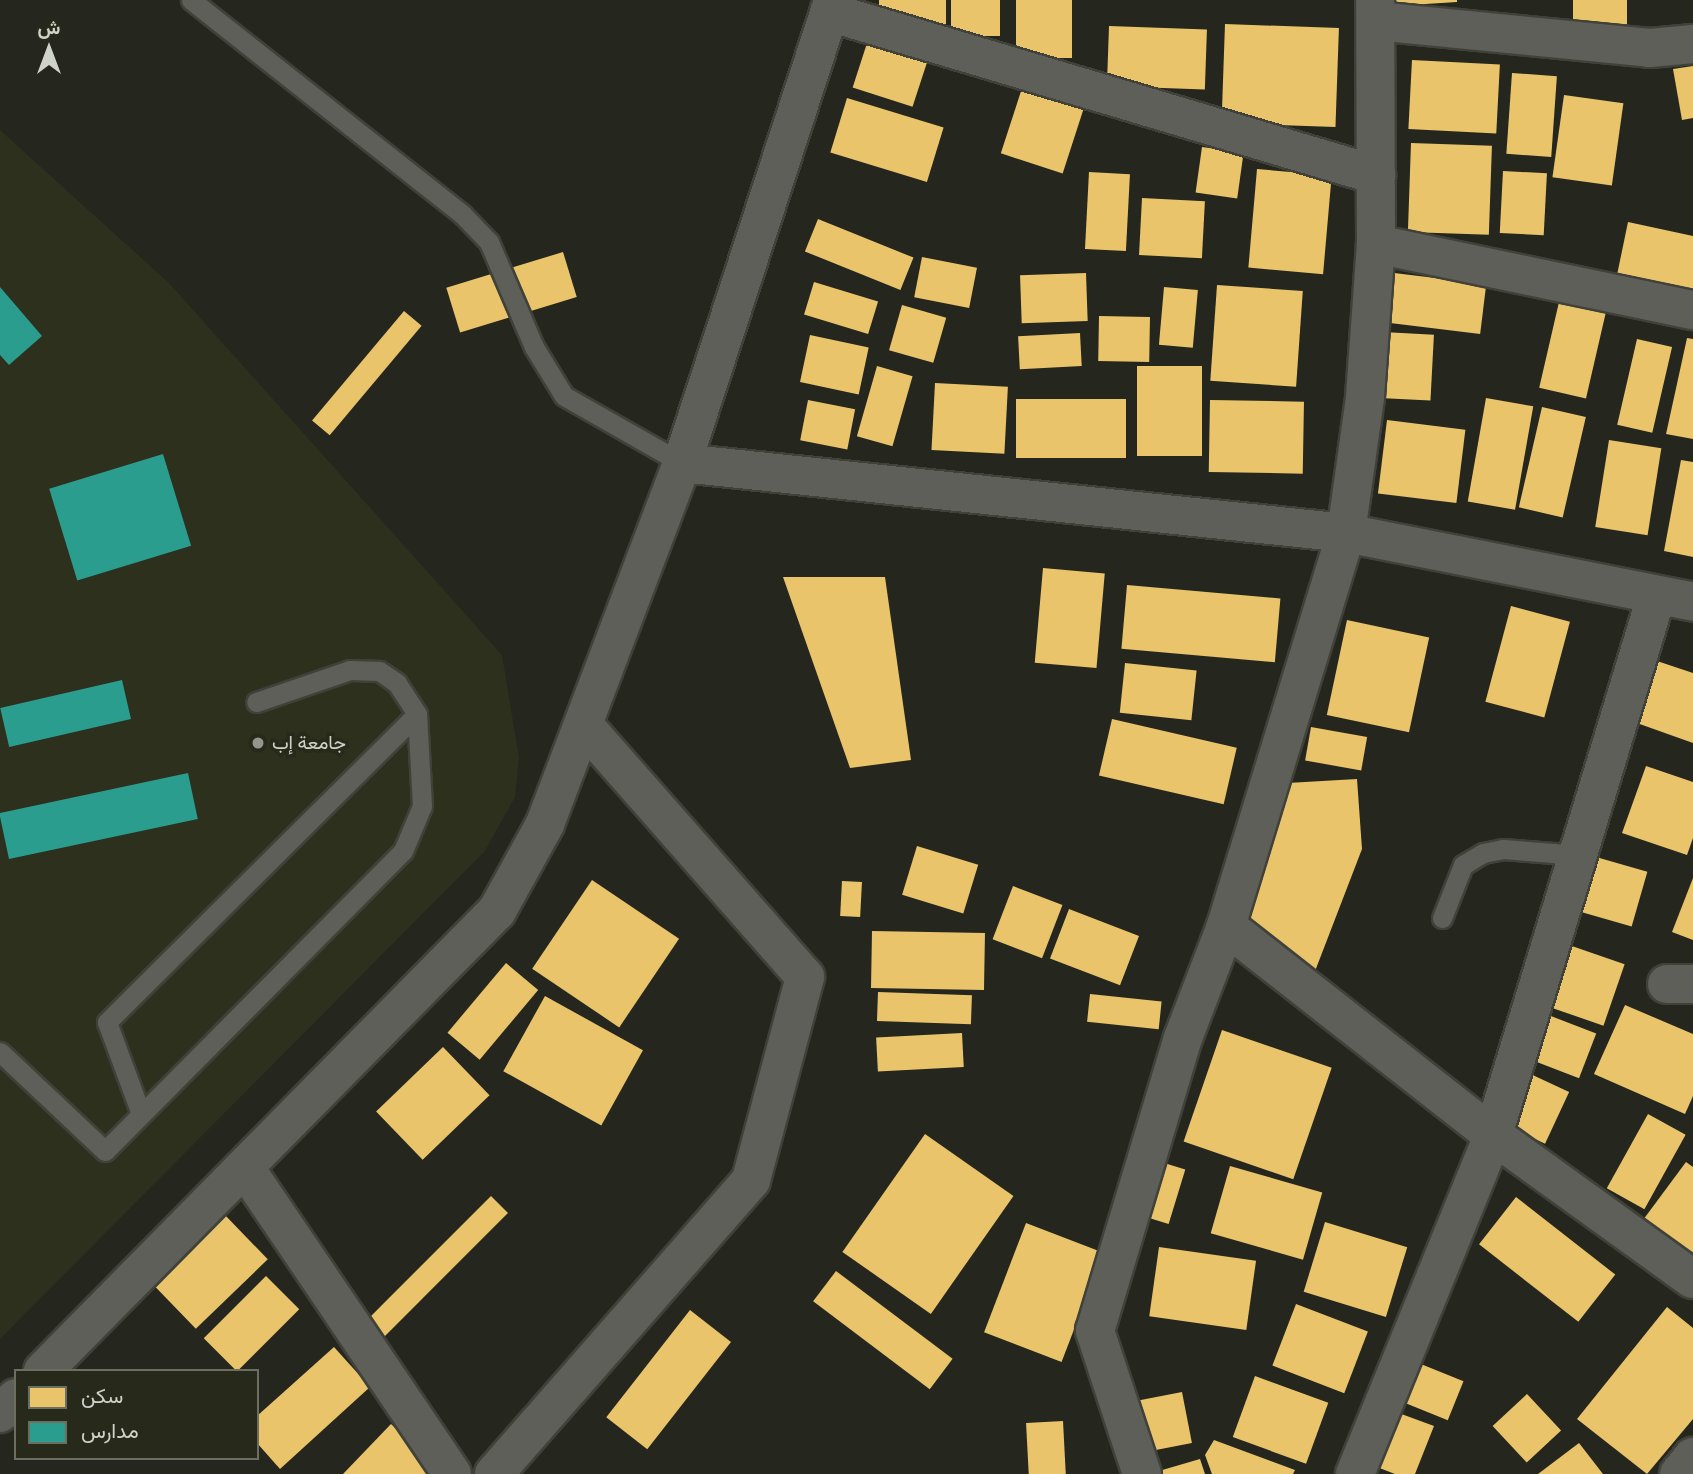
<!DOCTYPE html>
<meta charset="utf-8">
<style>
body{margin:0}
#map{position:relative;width:1693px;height:1474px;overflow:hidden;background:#25261e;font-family:"Fira Sans Condensed",Vazirmatn,sans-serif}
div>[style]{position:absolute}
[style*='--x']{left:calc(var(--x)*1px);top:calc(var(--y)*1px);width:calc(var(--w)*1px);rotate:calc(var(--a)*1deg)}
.built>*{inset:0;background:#2d301c}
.homes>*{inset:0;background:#e9c46a;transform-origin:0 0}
.schools>*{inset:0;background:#2a9d8f;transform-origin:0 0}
.roads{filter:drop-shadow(2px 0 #40423a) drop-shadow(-2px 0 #40423a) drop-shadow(0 2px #40423a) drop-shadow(0 -2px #40423a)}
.lane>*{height:19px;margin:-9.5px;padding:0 9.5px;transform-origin:9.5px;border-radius:9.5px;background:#5e5f59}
.street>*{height:38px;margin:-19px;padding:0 19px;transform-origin:19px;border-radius:19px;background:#5e5f59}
.secondary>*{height:38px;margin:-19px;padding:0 19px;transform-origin:19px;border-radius:19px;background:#5e5f59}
.dots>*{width:19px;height:19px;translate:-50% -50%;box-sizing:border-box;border:4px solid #272a1a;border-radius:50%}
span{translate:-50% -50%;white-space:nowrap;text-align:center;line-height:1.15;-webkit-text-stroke:7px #272a1a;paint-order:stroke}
.poi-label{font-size:19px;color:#d0d3c9}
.left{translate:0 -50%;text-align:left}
.legend{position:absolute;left:14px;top:1369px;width:245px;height:91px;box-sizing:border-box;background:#272a1a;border:2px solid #6b6e60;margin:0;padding:9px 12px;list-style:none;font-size:21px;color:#d0d3c9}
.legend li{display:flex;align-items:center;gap:14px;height:35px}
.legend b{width:35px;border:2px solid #6b6e60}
.north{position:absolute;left:14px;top:14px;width:70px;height:70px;-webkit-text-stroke:5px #272a1a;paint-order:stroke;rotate:0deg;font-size:19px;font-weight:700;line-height:28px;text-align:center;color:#d0d3c9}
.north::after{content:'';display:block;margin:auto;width:24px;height:32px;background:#d0d3c9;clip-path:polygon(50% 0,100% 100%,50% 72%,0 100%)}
</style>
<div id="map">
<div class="built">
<i style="clip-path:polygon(0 130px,169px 283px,502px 655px,519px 758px,515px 797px,485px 851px,0 1339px)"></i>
</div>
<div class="homes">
<i style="left:879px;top:0;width:67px;height:24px"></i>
<i style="left:951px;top:0;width:49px;height:36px"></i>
<i style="left:1016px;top:0;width:56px;height:58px"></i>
<i style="clip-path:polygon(1394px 0,1457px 0,1457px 2px,1394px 6px)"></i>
<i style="left:1573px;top:0;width:54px;height:36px"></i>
<i style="left:1225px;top:24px;width:114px;height:99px;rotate:2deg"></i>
<i style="left:1109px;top:26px;width:98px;height:60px;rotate:2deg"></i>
<i style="left:869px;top:37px;width:63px;height:53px;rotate:18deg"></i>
<i style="left:1412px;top:60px;width:88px;height:69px;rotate:3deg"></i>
<i style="clip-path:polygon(1693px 66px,1693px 118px,1682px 120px,1673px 69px)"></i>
<i style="left:1512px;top:73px;width:45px;height:81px;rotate:4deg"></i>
<i style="left:1024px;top:82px;width:65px;height:75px;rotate:18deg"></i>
<i style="left:1564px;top:95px;width:60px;height:83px;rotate:8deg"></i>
<i style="left:847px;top:98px;width:101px;height:57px;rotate:17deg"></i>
<i style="left:1411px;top:143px;width:81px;height:89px;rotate:2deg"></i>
<i style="left:1202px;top:147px;width:42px;height:46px;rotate:8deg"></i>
<i style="left:1257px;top:169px;width:75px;height:99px;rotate:5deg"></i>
<i style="left:1503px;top:171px;width:44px;height:62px;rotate:3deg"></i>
<i style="left:1089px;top:172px;width:41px;height:77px;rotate:3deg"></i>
<i style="left:1142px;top:198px;width:63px;height:57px;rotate:3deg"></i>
<i style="left:818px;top:219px;width:103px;height:35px;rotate:22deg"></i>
<i style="clip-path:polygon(1628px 222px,1693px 236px,1693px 291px,1617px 275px)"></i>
<i style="left:563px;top:252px;width:47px;height:122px;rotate:73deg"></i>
<i style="left:922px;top:257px;width:56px;height:41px;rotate:11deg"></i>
<i style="left:1386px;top:272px;width:101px;height:50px;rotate:7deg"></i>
<i style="left:1086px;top:273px;width:48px;height:66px;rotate:88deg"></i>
<i style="left:814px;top:282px;width:67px;height:34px;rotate:17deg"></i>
<i style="left:1217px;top:285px;width:86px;height:96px;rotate:4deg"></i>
<i style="left:1164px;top:287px;width:34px;height:58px;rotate:5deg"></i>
<i style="left:1559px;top:302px;width:48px;height:88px;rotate:13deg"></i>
<i style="left:902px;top:305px;width:46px;height:47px;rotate:16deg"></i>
<i style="left:404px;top:311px;width:23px;height:143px;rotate:40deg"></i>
<i style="left:1099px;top:316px;width:51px;height:45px;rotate:1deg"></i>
<i style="left:1383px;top:332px;width:51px;height:66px;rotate:3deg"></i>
<i style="left:1080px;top:333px;width:33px;height:62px;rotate:87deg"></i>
<i style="left:810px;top:335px;width:60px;height:48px;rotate:12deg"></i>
<i style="clip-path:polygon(1687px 338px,1693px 339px,1693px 439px,1666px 434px)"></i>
<i style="left:1637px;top:339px;width:36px;height:88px;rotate:13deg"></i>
<i style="left:877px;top:366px;width:37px;height:73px;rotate:16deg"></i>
<i style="left:1137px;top:366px;width:65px;height:90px"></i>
<i style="left:935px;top:383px;width:73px;height:67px;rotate:3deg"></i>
<i style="left:1486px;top:398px;width:48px;height:105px;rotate:10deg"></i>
<i style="left:1016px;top:399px;width:110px;height:59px"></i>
<i style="left:808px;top:400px;width:48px;height:41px;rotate:11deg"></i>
<i style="left:1210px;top:400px;width:94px;height:72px;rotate:1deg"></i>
<i style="left:1542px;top:407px;width:45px;height:103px;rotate:13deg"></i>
<i style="left:1387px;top:420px;width:79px;height:74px;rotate:7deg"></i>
<i style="left:1609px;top:440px;width:53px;height:88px;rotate:9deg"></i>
<i style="clip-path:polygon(1681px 460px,1693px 462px,1693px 557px,1664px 551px)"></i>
<i style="left:1043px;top:568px;width:62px;height:95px;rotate:5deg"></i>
<i style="clip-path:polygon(783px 577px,885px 577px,911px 760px,850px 768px)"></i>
<i style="left:1127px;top:585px;width:154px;height:64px;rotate:5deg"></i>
<i style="left:1511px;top:606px;width:61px;height:99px;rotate:15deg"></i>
<i style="left:1347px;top:620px;width:84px;height:97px;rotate:12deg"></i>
<i style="clip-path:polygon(1657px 661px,1693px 673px,1693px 743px,1634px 722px)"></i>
<i style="left:1125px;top:663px;width:72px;height:50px;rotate:6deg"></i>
<i style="left:1112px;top:719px;width:128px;height:58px;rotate:13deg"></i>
<i style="left:1311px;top:727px;width:57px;height:34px;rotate:10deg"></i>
<i style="clip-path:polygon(1646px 766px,1693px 782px,1693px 838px,1687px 855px,1622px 833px)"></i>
<i style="clip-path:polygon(1357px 779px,1362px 849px,1312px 979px,1212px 920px,1269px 784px)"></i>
<i style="left:917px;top:846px;width:64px;height:51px;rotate:17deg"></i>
<i style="left:1582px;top:853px;width:68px;height:57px;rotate:16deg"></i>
<i style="clip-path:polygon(1693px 878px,1693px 940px,1672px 932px)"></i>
<i style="left:592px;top:880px;width:105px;height:107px;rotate:34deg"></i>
<i style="left:842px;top:881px;width:20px;height:35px;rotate:3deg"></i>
<i style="left:1013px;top:886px;width:53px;height:57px;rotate:21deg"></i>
<i style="left:1069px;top:909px;width:75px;height:53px;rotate:21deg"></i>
<i style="left:872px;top:931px;width:113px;height:57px;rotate:1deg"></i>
<i style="left:1566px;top:944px;width:62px;height:65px;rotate:19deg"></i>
<i style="left:506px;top:963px;width:42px;height:91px;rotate:40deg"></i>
<i style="left:878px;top:992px;width:94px;height:29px;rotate:2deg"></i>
<i style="left:1090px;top:994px;width:72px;height:28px;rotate:6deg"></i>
<i style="left:545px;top:996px;width:112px;height:86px;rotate:29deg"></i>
<i style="clip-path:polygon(1625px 1005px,1693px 1034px,1693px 1096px,1685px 1114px,1594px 1074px)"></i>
<i style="left:1543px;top:1013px;width:57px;height:48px;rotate:21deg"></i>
<i style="left:1222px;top:1030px;width:116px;height:118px;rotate:19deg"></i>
<i style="left:962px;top:1033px;width:34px;height:86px;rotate:87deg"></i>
<i style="left:443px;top:1047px;width:67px;height:93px;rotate:46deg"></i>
<i style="left:1522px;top:1070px;width:52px;height:57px;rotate:25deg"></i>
<i style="left:1648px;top:1114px;width:43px;height:85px;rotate:29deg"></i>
<i style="left:925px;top:1134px;width:108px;height:144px;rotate:35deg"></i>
<i style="left:1148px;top:1158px;width:39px;height:57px;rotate:17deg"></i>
<i style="clip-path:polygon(1686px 1162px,1693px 1167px,1693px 1258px,1643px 1220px)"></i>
<i style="left:1230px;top:1166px;width:96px;height:70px;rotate:16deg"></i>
<i style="left:491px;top:1196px;width:24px;height:182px;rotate:45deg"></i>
<i style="left:1516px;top:1197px;width:126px;height:60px;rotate:38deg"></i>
<i style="left:224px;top:1214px;width:63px;height:100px;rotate:46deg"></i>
<i style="left:1325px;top:1222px;width:86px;height:73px;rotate:17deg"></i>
<i style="left:1026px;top:1223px;width:83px;height:117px;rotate:21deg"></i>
<i style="left:1159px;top:1247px;width:98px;height:70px;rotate:8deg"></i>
<i style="left:836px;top:1271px;width:146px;height:38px;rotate:37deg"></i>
<i style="left:266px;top:1276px;width:47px;height:88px;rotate:45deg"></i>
<i style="left:1296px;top:1304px;width:77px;height:66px;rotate:21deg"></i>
<i style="clip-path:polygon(1667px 1307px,1693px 1328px,1693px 1419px,1647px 1474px,1577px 1419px)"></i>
<i style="left:690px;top:1310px;width:52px;height:136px;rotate:38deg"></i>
<i style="clip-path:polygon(334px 1347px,370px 1387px,280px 1469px,257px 1443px,257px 1416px)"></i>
<i style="left:1406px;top:1358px;width:62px;height:42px;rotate:22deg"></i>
<i style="left:1255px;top:1376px;width:78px;height:65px;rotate:20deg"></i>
<i style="left:1182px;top:1392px;width:52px;height:63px;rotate:79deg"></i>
<i style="left:1527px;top:1394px;width:50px;height:47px;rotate:47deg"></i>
<i style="clip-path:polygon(1377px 1405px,1434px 1426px,1415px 1474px,1395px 1474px,1356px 1459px)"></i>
<i style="left:1063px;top:1421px;width:53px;height:37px;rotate:87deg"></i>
<i style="clip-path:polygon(391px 1424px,435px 1466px,427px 1474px,343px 1474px)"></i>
<i style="clip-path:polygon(1214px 1440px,1295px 1470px,1293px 1474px,1212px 1474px,1205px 1455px)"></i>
<i style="clip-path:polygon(1579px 1443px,1603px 1474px,1538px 1474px)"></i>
<i style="clip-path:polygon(1200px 1459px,1205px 1474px,1152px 1474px,1152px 1473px)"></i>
</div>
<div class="schools">
<i style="clip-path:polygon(0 287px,42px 336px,9px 365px,0 355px)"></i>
<i style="left:163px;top:454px;width:96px;height:119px;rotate:73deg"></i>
<i style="left:122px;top:680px;width:40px;height:125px;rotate:77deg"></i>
<i style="left:188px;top:773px;width:47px;height:193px;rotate:78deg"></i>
</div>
<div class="roads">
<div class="lane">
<i style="--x:191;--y:0;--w:345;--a:38.3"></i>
<i style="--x:462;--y:214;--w:39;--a:46"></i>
<i style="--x:489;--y:242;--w:114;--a:66.8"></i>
<i style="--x:534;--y:347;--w:57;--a:58.5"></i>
<i style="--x:564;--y:396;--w:136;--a:29.6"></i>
<i style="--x:1442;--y:918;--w:57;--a:-68.4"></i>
<i style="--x:1463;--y:865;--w:23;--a:-31"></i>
<i style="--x:1483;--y:853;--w:20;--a:-11"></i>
<i style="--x:1503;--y:849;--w:75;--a:4.6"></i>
<i style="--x:0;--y:1052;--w:144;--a:43.3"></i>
<i style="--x:105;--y:1151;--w:423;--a:-45.2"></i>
<i style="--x:403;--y:851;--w:49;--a:-67.1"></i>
<i style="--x:422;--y:806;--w:92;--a:-93.1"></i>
<i style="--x:417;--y:714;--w:37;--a:-123"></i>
<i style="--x:397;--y:683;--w:22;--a:-146"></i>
<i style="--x:379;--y:671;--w:29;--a:-178"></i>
<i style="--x:350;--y:670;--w:99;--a:161.2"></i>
<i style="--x:141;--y:1114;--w:98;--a:-110.3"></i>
<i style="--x:107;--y:1022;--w:437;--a:-44.8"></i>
</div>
<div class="street">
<i style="--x:829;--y:12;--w:571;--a:16.59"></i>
<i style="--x:1376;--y:21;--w:275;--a:5.6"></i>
<i style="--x:1650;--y:48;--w:43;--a:-5.3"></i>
<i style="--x:1376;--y:244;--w:324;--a:11.8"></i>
<i style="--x:682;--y:463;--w:668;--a:6.02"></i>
<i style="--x:1346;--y:533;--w:354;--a:11.2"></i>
<i style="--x:1226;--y:926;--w:339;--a:38.1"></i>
<i style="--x:1493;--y:1135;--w:246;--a:35.8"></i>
<i style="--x:1667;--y:984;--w:26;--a:0"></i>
<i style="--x:245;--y:1168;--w:369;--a:55.9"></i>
<i style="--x:494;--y:1474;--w:390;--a:-48.8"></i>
<i style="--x:751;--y:1180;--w:210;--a:-75.1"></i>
<i style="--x:805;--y:977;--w:335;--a:-131.3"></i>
<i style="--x:1142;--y:1474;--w:151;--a:-108.2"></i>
<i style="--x:1095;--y:1331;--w:306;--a:-73.3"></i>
<i style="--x:1183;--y:1038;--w:120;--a:-69"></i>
<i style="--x:1226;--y:926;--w:411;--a:-73"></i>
<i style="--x:1346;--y:533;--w:137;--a:-82"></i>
<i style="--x:1365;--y:397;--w:153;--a:-85.9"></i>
<i style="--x:1376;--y:244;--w:244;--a:-90.2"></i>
<i style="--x:1355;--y:1474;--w:366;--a:-67.8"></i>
<i style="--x:1493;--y:1135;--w:562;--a:-73.14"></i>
<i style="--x:1679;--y:1474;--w:22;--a:-51"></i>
</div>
<div class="secondary">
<i style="--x:43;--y:1371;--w:646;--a:-45.38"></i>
<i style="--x:497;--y:911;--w:99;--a:-61.1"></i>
<i style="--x:545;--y:824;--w:386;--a:-69.2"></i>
<i style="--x:682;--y:463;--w:487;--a:-71.9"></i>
<i style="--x:0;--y:1413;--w:22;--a:-43"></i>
</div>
</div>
<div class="dots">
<i style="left:258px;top:743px;background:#94968d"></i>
</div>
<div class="poi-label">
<span class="left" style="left:272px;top:743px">جامعة إب</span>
</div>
<ul class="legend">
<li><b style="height:19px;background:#e9c46a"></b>سكن</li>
<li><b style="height:19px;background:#2a9d8f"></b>مدارس</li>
</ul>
<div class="north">ش</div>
</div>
